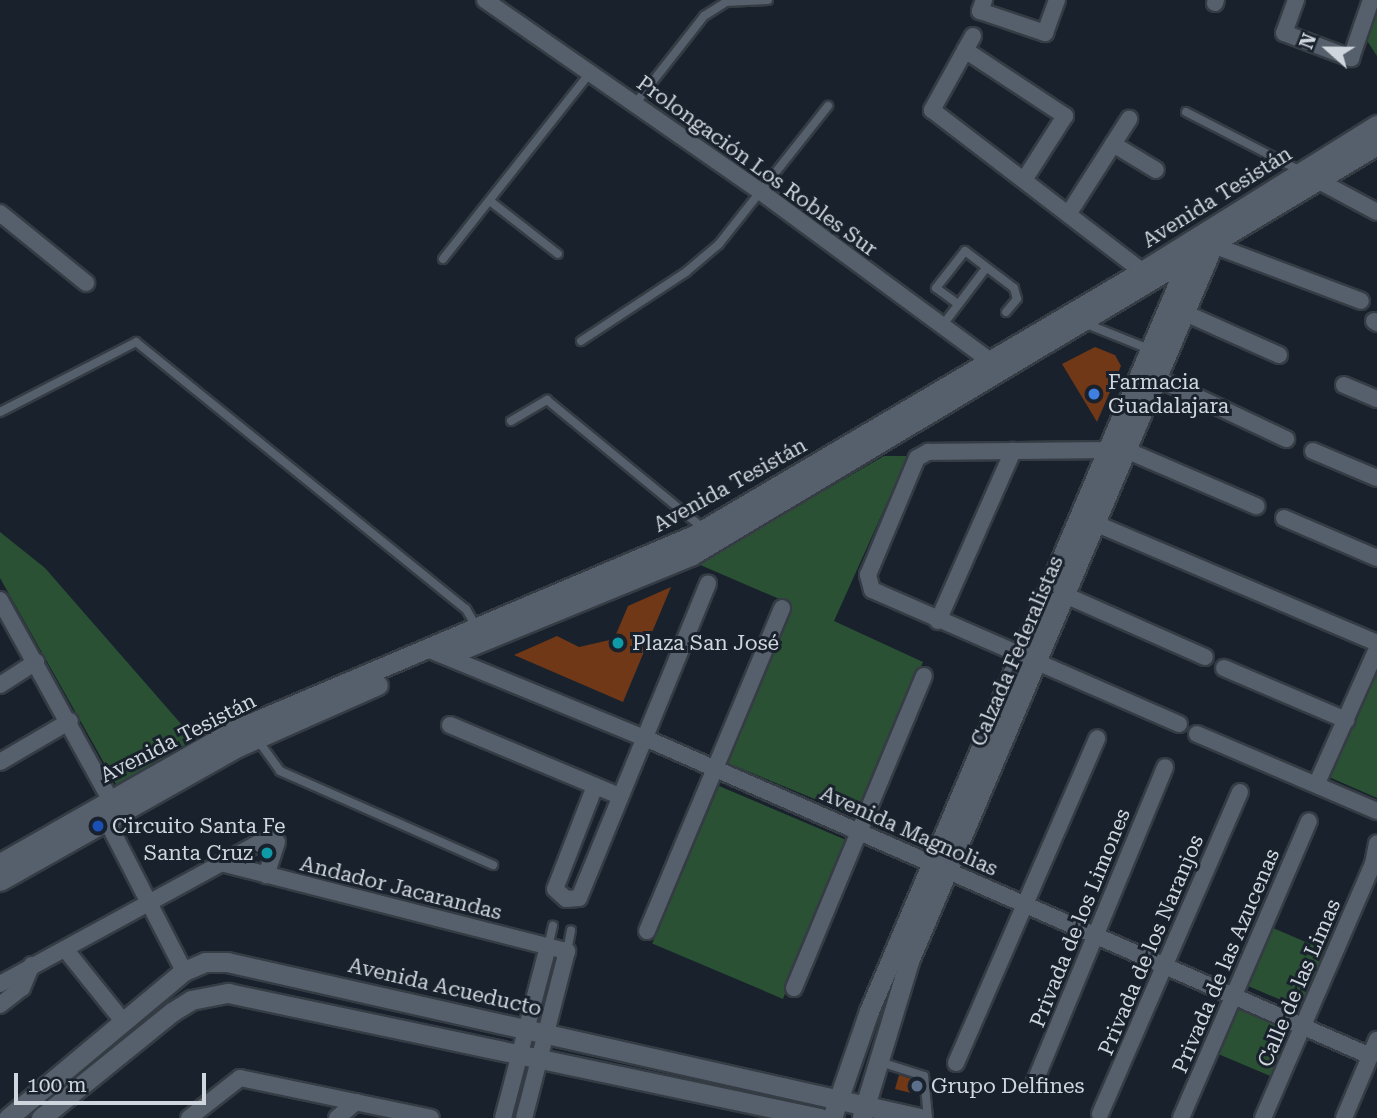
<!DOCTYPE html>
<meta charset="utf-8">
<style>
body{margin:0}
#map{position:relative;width:1377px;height:1118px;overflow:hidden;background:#18212c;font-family:"Roboto Serif",serif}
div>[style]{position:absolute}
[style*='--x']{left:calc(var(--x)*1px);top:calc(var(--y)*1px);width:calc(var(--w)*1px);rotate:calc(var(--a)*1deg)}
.green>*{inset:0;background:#2a5134;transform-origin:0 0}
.building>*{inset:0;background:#703817}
.roads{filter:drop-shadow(2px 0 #353c44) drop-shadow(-2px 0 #353c44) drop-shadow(0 2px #353c44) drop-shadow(0 -2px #353c44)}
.service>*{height:8px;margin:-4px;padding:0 4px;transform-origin:4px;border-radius:4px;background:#56606d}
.minor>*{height:16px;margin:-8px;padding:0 8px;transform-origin:8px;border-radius:8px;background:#56606d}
.tertiary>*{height:19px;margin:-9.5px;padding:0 9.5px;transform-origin:9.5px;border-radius:9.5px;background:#56606d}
.dots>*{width:19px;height:19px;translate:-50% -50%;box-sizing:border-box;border:4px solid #18212c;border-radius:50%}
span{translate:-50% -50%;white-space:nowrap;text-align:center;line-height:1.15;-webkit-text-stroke:6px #18212c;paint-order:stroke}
.street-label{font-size:21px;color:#d0d6dd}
.poi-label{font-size:21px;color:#d0d6dd}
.left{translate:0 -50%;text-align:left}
.right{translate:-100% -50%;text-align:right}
.north{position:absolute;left:1293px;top:14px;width:70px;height:70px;-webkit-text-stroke:5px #18212c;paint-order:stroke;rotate:291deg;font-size:19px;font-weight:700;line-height:28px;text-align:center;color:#d0d6dd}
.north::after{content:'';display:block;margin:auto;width:24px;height:32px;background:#d0d6dd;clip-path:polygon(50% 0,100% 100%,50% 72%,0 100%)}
.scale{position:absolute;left:14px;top:1073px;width:192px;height:32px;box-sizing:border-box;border:4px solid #d0d6dd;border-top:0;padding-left:9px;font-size:21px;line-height:24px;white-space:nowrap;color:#d0d6dd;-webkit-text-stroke:5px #18212c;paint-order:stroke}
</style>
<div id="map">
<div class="green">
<i style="clip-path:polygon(1377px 0,1377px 56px,1364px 36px)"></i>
<i style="clip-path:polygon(884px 456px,908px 456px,834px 621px,923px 662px,858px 817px,723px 761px,791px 604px,698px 564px)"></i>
<i style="clip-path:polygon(0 532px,45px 568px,196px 741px,117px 786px,0 578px)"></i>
<i style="clip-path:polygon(1377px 667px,1377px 798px,1329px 777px)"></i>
<i style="left:719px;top:786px;width:142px;height:171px;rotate:23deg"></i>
<i style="left:1268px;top:926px;width:64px;height:63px;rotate:23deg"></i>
<i style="left:1237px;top:1000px;width:66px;height:57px;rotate:23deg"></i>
</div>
<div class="building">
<i style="clip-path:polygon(1095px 347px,1115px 355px,1121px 366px,1097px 422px,1062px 364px)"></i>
<i style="clip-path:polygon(671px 587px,623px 702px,514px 655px,557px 636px,579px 647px,614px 639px,628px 606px)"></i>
<i style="clip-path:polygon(899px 1075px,918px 1081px,919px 1095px,895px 1089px)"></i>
</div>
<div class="roads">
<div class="service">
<i style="--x:635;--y:104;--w:112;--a:-51.9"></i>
<i style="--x:704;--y:16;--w:26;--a:-32"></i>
<i style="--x:726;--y:2;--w:42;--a:-2.7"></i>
<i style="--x:1186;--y:112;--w:129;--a:27.2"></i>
<i style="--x:490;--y:201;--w:86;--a:37.9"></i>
<i style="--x:443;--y:259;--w:237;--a:-51.7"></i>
<i style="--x:958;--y:304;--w:27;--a:-144"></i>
<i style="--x:936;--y:288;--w:47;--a:-51.9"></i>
<i style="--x:965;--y:251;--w:61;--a:37.1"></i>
<i style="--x:1014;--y:288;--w:11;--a:75"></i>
<i style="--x:1017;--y:299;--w:17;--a:130"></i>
<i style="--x:1084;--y:323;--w:70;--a:21.8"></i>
<i style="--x:942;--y:326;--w:73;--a:-52.8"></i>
<i style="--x:581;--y:341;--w:126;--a:-33.3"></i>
<i style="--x:686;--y:272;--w:43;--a:-40.3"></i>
<i style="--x:719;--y:244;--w:176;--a:-51.7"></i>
<i style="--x:0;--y:412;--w:153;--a:-27.2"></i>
<i style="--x:136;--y:342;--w:424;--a:39"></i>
<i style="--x:466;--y:609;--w:20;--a:60"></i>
<i style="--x:511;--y:421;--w:42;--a:-30.3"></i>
<i style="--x:547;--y:400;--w:203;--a:39.4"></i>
<i style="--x:257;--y:739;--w:39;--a:54"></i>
<i style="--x:280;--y:771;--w:233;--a:23.8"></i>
<i style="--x:548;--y:947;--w:22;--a:-77"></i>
<i style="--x:567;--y:951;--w:21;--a:-79"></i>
<i style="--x:877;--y:1061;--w:49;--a:17.7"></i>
<i style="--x:924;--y:1076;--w:42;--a:84.6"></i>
</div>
<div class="minor">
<i style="--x:485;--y:0;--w:336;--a:34.8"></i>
<i style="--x:761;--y:192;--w:295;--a:36.4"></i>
<i style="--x:984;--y:0;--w:12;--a:110"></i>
<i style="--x:980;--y:11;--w:69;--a:18.7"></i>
<i style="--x:1045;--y:33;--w:35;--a:-70"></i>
<i style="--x:1296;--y:0;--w:35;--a:110"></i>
<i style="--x:1284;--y:33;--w:72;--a:20.5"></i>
<i style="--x:1351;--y:58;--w:61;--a:-71"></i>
<i style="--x:1215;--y:3;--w:3;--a:-72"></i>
<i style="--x:973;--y:36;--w:85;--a:119"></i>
<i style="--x:932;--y:110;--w:265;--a:37.5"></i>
<i style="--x:965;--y:50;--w:120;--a:33.4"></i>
<i style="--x:1065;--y:116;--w:76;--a:122.6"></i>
<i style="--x:1113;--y:144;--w:50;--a:31.2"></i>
<i style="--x:1308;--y:175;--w:78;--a:28.2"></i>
<i style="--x:0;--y:213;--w:111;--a:39.1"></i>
<i style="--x:1069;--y:213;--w:112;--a:-57.4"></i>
<i style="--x:1213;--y:245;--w:158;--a:20.7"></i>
<i style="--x:1185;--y:313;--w:103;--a:24.1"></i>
<i style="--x:1374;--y:321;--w:4;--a:34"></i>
<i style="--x:1157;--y:378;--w:143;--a:25.3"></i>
<i style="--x:1344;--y:385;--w:36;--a:23"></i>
<i style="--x:1313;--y:451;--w:69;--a:22.9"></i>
<i style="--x:1284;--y:518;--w:101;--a:23.3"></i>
<i style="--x:1085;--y:519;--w:317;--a:23"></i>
<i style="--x:1065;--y:595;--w:153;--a:23.9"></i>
<i style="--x:0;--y:600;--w:227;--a:61.1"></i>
<i style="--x:110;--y:799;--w:28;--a:90"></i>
<i style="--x:110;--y:827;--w:162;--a:62.8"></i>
<i style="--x:938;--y:621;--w:186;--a:-66.2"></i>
<i style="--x:430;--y:650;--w:232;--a:22.3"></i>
<i style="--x:645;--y:738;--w:792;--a:23.68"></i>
<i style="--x:1224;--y:668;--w:133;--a:23.1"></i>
<i style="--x:0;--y:685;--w:43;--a:-32.6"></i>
<i style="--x:1179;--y:724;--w:335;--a:-156.4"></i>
<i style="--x:872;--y:590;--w:16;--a:-105"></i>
<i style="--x:868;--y:575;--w:127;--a:-67.3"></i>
<i style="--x:917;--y:458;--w:13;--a:-29"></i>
<i style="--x:928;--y:452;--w:198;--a:-0.6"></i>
<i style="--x:1126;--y:450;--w:142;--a:23.3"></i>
<i style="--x:450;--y:725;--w:184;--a:22.7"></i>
<i style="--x:1197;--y:734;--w:196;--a:23.2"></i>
<i style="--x:0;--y:762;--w:81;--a:-30.4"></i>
<i style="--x:1317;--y:783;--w:147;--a:-65.9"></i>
<i style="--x:595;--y:786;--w:110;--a:111.2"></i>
<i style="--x:555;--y:889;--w:15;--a:42"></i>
<i style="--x:566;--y:899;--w:13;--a:-4"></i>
<i style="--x:579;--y:898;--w:340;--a:-67.7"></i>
<i style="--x:225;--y:864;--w:353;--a:14.3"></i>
<i style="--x:567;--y:951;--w:172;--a:104.4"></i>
<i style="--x:647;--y:931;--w:350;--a:-67.3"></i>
<i style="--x:65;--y:949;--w:91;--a:51.2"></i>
<i style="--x:0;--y:984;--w:309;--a:-28.6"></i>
<i style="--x:271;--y:836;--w:8;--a:45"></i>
<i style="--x:277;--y:842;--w:35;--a:108"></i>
<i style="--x:794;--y:988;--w:338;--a:-67.4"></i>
<i style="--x:0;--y:1005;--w:28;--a:-38"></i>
<i style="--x:22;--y:988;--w:25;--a:-67"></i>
<i style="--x:956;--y:1063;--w:354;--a:-66.5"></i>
<i style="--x:1033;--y:1086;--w:345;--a:-67.5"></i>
<i style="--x:1100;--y:1114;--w:351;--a:-66.5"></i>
<i style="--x:189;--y:1118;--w:65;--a:-38.1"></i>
<i style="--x:240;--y:1078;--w:195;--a:11.8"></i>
<i style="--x:337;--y:1118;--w:25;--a:-40"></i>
<i style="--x:503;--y:1118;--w:177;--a:-75.3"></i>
<i style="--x:1181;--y:1118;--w:323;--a:-66.7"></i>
<i style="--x:1263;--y:1118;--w:277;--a:-66.6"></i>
<i style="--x:1373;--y:864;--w:21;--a:-79"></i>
<i style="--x:1344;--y:1118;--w:85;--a:-67.1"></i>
</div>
<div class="tertiary">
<i style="--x:451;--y:654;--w:261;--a:-22.3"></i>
<i style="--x:692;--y:555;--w:798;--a:-30.9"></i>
<i style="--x:0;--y:863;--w:267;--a:-29.6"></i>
<i style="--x:232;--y:731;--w:502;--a:-22.99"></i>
<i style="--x:694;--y:535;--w:520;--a:-30.51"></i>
<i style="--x:1142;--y:271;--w:277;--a:-31.9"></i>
<i style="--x:0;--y:881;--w:273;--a:-29.4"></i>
<i style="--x:238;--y:747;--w:153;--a:-23.9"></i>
<i style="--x:862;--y:1116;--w:162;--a:-73.1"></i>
<i style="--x:909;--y:961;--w:780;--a:-66.98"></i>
<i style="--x:8;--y:1118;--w:229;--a:-39.9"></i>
<i style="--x:184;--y:971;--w:23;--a:-23"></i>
<i style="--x:205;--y:962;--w:22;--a:0"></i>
<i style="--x:227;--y:962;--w:710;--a:12.69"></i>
<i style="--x:41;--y:1118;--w:169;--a:-39"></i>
<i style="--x:172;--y:1012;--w:22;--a:-32"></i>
<i style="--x:191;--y:1000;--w:38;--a:-11"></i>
<i style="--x:228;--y:993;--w:605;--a:11.92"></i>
<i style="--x:832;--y:1118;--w:113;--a:-70.9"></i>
<i style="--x:869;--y:1011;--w:816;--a:-66.99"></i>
</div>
</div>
<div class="dots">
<i style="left:1094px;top:394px;background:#3f7fe0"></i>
<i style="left:618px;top:643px;background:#0f9aa8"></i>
<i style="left:98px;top:826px;background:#1a4fb4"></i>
<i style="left:267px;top:853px;background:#0f9aa8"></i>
<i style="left:917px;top:1086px;background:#5c6f8a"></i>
</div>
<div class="street-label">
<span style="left:757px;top:166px;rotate:36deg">Prolongación Los Robles Sur</span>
<span style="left:1217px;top:197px;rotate:-32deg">Avenida Tesistán</span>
<span style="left:730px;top:485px;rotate:-29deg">Avenida Tesistán</span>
<span style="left:1017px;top:651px;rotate:-67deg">Calzada Federalistas</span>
<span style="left:178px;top:738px;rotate:-27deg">Avenida Tesistán</span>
<span style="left:909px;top:831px;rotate:24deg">Avenida Magnolias</span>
<span style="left:401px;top:888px;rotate:14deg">Andador Jacarandas</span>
<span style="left:1080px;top:918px;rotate:-68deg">Privada de los Limones</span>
<span style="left:1151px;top:945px;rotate:-67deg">Privada de los Naranjos</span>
<span style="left:1226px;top:961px;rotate:-67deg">Privada de las Azucenas</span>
<span style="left:1299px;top:983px;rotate:-67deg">Calle de las Limas</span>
<span style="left:445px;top:987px;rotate:13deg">Avenida Acueducto</span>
</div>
<div class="poi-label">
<span class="left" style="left:1108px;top:394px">Farmacia<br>Guadalajara</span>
<span class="left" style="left:632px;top:643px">Plaza San José</span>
<span class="left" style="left:112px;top:826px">Circuito Santa Fe</span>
<span class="right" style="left:253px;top:853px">Santa Cruz</span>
<span class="left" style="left:931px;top:1086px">Grupo Delfines</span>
</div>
<div class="north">N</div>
<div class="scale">100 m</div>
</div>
